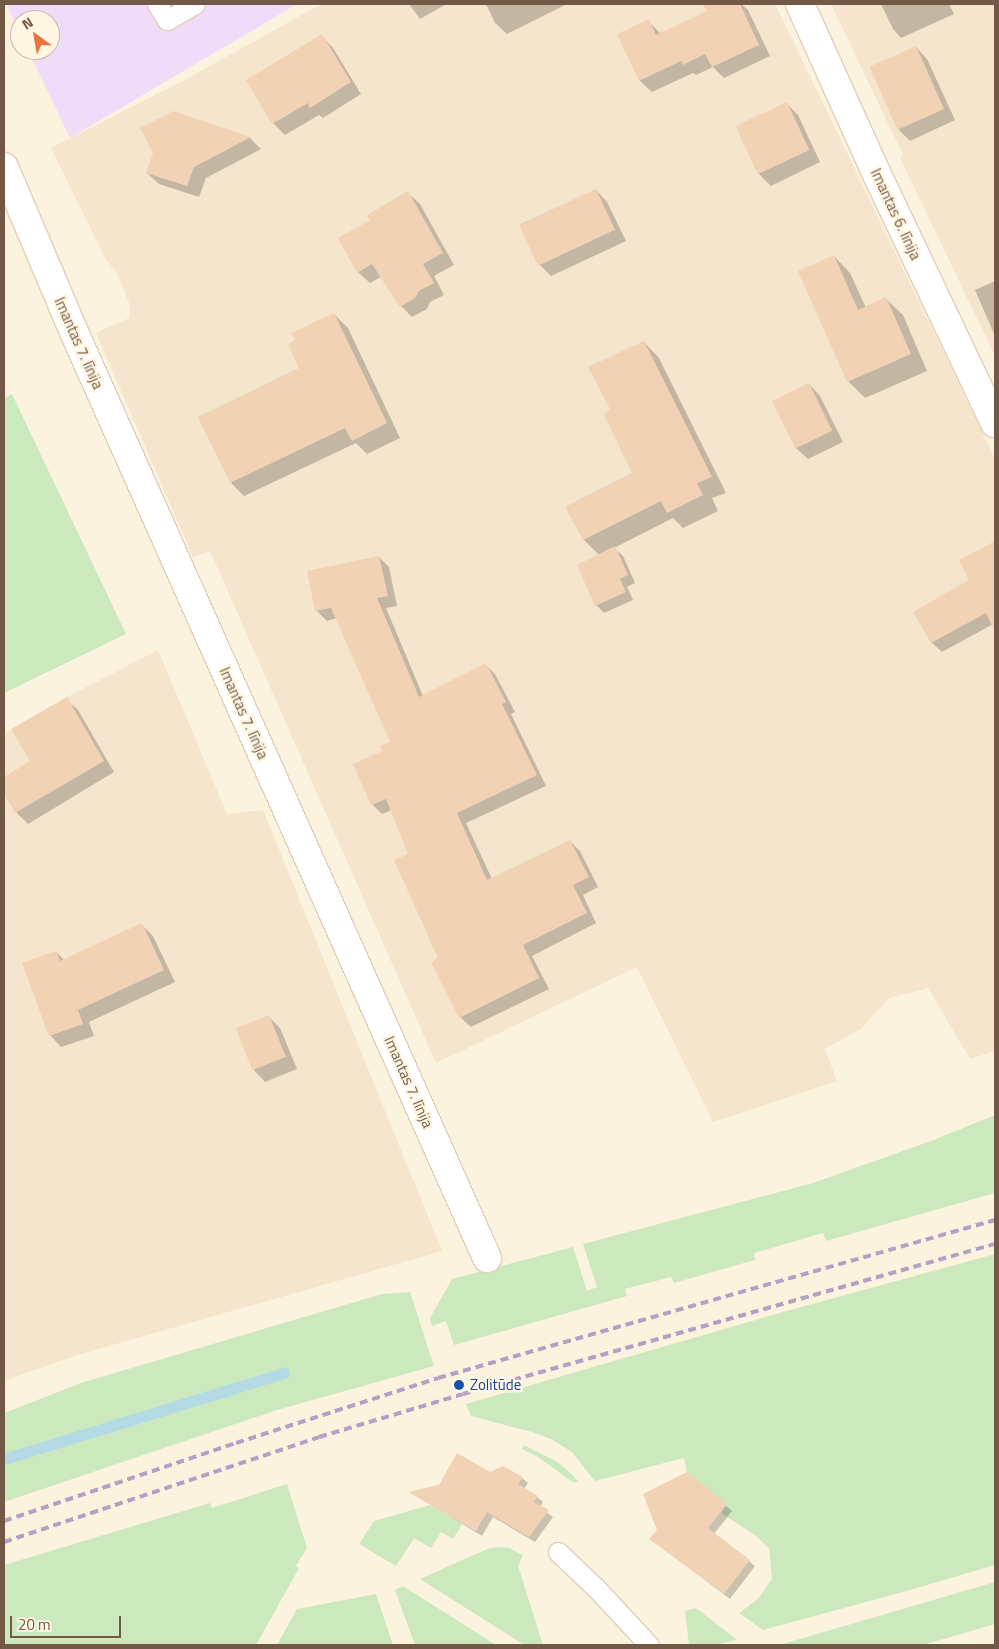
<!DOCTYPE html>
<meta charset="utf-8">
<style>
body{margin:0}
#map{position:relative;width:999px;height:1649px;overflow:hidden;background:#fcf3de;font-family:"Titillium Web",sans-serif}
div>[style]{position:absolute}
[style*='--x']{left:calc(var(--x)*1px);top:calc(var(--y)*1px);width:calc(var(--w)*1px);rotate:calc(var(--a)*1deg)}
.residential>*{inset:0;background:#f4e5cc}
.education>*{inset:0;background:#f0dbf8}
.green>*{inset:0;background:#cbe9bd}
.shadow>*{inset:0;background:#0003}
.stream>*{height:11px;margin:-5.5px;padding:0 5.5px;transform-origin:5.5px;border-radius:5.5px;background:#b3dae5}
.building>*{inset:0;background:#f2d2b5;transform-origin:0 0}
.roads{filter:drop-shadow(1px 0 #e0cfba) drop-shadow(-1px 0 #e0cfba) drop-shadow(0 1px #e0cfba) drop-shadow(0 -1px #e0cfba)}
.lane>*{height:19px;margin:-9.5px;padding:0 9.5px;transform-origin:9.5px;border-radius:9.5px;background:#fff}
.street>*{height:28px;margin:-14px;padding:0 14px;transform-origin:14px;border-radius:14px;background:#fff}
.rail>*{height:4px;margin-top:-2px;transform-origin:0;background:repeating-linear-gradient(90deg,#b69ec4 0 8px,transparent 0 13px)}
.dots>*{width:14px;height:14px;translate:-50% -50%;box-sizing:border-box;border:2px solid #fff7e4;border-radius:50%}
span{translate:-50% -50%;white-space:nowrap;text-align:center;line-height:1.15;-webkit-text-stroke:5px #fff7e4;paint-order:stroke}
.street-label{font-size:15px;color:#725946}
.transit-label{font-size:15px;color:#164399}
.left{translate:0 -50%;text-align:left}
.frame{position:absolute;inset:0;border:5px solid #725946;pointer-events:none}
.north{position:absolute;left:10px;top:10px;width:50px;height:50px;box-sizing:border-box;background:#fff7e4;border:1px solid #c7b8a5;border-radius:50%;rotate:328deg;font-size:14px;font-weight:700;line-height:20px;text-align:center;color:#725946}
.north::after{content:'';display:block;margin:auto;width:18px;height:22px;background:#e97440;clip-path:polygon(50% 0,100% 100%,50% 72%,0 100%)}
.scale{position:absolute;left:10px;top:1616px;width:111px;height:22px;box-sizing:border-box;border:2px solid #725946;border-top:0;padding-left:6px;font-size:15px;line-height:18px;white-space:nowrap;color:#725946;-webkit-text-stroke:4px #fff7e4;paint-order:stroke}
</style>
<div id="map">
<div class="residential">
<i style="clip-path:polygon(321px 4px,775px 4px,995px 459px,995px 1051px,970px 1059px,928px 988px,889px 998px,861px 1029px,825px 1049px,837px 1081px,713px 1122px,637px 967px,436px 1063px,210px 551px,193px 557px,96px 333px,129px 318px,130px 305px,116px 271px,106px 260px,51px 148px,192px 76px)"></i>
<i style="clip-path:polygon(831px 4px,995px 4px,995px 356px,900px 158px,903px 155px)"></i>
<i style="clip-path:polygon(158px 650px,227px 814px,263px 810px,442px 1251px,74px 1356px,4px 1381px,4px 734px,67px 697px)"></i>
</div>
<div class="education">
<i style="clip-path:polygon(6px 4px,297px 4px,70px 138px,28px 50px,50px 50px,50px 20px,20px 20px,20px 33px)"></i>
</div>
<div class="green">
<i style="clip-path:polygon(12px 394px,126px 634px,4px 693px,4px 398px)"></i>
<i style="clip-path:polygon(995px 1115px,995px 1193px,826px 1241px,823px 1233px,754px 1253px,755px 1260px,674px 1283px,671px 1277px,625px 1289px,627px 1296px,454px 1345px,446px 1321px,432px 1326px,430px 1318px,452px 1279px,573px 1247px,587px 1291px,597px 1287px,583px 1244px,813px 1183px,931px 1141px)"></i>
<i style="clip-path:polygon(995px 1254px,995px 1565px,910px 1590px,763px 1630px,739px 1613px,758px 1599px,772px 1579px,769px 1548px,755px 1535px,721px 1513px,727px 1504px,695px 1480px,687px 1472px,684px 1458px,595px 1481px,572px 1452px,551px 1439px,532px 1432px,471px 1416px,466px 1404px,783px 1312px)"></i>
<i style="clip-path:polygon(410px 1292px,434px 1366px,277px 1410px,4px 1502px,4px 1413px,84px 1382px,382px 1294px)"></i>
<i style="clip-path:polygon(524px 1445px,556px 1461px,567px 1470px,578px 1481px,574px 1483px,538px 1457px,522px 1449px)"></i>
<i style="clip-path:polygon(287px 1484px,307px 1548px,296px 1566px,299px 1568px,256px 1645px,4px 1645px,4px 1565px,210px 1503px,212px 1508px)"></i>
<i style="clip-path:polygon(430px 1505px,462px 1524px,453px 1539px,441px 1532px,431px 1548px,414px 1538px,396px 1566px,359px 1544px,374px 1521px)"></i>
<i style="clip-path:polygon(498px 1547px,509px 1548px,523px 1555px,518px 1566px,543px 1645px,524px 1645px,420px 1579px,487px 1549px)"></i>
<i style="clip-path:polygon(995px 1582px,995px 1624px,923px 1645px,779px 1645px)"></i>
<i style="clip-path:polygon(403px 1586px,496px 1645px,415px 1645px,395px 1590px)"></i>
<i style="clip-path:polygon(376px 1594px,393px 1645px,277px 1645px,297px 1609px)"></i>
<i style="clip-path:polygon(696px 1608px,737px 1640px,716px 1645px,689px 1645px,685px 1611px)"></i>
</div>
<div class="shadow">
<i style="clip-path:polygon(409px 4px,444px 4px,445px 5px,420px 19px)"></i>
<i style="clip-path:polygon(486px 4px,567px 4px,507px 34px,495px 23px)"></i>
<i style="clip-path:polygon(725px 4px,741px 4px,748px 10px,770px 56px,724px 78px,713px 67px,696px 75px,693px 73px,652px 92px,640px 81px,619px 35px,648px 21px,661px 34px)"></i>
<i style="clip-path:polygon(881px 4px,949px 4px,954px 14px,901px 38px,893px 29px)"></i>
<i style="clip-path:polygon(322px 36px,333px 48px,361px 94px,323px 118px,319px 115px,285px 135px,273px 123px,247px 81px)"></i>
<i style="clip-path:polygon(916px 47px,927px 59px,955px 120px,910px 141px,898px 129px)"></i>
<i style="clip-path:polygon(786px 103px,798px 115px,820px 162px,771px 186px,759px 174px)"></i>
<i style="clip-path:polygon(173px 113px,250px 138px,261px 149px,206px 178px,199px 197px,159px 184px,147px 173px)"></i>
<i style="clip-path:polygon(596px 190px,607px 202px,626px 241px,551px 276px,540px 265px,521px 224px)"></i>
<i style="clip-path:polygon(408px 193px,420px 204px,454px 265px,434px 276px,444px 295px,430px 302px,427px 309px,412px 317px,401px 306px,381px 277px,370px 283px,358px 272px,371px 220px)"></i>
<i style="clip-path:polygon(834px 256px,850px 273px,866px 308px,886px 299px,903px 315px,927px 371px,865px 398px,848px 381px)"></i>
<i style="clip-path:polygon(995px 281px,995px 336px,975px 290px)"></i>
<i style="clip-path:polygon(334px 314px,348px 328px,400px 438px,367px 454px,356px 443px,244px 496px,231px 483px)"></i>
<i style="clip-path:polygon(644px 342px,659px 358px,726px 493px,712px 498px,718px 511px,683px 528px,673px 518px,614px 548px,623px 556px,635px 583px,627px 587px,633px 600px,604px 613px,596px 605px,599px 555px,584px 540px,567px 508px,634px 474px,611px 409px)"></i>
<i style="clip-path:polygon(809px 384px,820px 396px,843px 442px,808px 459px,796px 448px)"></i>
<i style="clip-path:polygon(995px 542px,995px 623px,942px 652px,932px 643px,915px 612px,971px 581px,961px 560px)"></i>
<i style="clip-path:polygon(379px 557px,389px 567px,397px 606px,386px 608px,423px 696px,485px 664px,495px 674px,515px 712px,511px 714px,546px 786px,466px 823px,492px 879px,570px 841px,580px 851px,598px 887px,583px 895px,596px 923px,532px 956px,549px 989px,471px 1027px,460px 1017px,433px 962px,439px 959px,410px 855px,392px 810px,382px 814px,372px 804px,383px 751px,391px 742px,337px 618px,327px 621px,316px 610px)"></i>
<i style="clip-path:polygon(66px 699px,78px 710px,114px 772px,28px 824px,16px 812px,4px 791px,4px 778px,32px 761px)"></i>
<i style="clip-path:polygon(141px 924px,153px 936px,175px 982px,89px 1022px,94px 1036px,61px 1047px,50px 1035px,56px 952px,64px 960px)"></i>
<i style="clip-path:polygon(268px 1016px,280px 1028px,297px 1069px,265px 1082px,254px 1070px)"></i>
<i style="clip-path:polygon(490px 1473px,522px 1478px,528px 1483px,524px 1489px,537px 1497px,543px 1502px,540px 1507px,553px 1517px,535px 1542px,493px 1517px,482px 1536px,410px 1492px)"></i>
<i style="clip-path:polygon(687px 1473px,732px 1511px,714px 1534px,755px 1566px,730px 1599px,657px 1544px,658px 1530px)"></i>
</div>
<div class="stream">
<i style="--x:4;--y:1459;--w:293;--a:-17.1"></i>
</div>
<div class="building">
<i style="clip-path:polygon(703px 4px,740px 4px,759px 45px,712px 67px,705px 54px,683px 65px,681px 61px,639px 81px,617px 34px,649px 19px,656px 35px,707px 11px)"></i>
<i style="clip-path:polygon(322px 34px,351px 82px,310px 108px,308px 103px,272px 124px,246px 80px)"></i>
<i style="left:916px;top:46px;width:69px;height:51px;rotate:66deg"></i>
<i style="left:787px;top:102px;width:53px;height:57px;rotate:65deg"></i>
<i style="clip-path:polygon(173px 111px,251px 137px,194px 167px,187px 186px,146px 173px,153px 153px,140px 128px)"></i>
<i style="left:596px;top:189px;width:45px;height:85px;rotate:65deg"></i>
<i style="clip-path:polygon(408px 191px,443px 253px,423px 264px,434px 283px,419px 291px,415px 298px,400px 307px,372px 264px,357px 273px,338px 238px,370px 220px,367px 215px)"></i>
<i style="clip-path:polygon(834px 255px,858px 310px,886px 297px,911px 354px,847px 382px,798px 271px)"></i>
<i style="clip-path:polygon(334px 313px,387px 423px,352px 441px,345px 428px,230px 483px,198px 417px,299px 368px,288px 344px,295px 340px,291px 333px)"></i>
<i style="clip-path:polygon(644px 341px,712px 477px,697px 483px,703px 495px,667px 513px,661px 501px,583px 540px,565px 507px,632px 473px,604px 415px,610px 409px,588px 367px)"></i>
<i style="left:809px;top:383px;width:53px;height:41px;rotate:64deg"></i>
<i style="clip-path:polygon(995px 541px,995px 631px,986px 613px,931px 643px,913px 612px,969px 580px,959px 560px)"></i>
<i style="clip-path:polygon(615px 546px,628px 575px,620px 579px,626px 592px,595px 606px,577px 565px)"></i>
<i style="clip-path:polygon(379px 556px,388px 596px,377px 598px,419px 697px,486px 663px,506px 702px,502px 704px,537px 775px,457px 813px,487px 880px,570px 840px,589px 877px,573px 885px,587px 913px,523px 945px,539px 978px,459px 1018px,431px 962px,438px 958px,394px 860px,408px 854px,386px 799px,371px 805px,353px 764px,382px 751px,380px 746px,390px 742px,331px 608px,315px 611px,307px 571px)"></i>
<i style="clip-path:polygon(67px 697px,104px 761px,15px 813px,4px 793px,4px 777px,30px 761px,11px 729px)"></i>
<i style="clip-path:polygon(142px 923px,164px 970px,78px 1010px,83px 1024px,49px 1036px,22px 963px,56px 951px,60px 961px)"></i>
<i style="left:269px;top:1015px;width:45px;height:36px;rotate:68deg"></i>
<i style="clip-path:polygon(457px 1453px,490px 1472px,503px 1466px,523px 1477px,518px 1484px,538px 1496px,534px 1502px,549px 1510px,529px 1537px,487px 1512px,476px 1531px,408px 1492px,439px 1485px)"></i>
<i style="clip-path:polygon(687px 1472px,727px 1504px,708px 1528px,750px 1560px,724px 1594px,649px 1539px,657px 1530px,643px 1494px)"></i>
</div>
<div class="roads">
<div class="lane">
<i style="--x:157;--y:4;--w:19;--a:58"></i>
<i style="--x:167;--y:20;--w:32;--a:-30"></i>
<i style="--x:558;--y:1552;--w:52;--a:43.5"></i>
<i style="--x:596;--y:1588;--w:78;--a:47.1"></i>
</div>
<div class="street">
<i style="--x:800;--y:4;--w:196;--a:65.7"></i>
<i style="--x:881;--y:183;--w:266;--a:64.6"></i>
<i style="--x:4;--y:167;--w:179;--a:67"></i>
<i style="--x:74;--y:332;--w:1014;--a:65.96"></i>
</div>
</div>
<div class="rail">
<i style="--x:4;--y:1521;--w:245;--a:-18.6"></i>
<i style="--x:236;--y:1443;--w:212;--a:-17.8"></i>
<i style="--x:438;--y:1378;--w:579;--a:-15.84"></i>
<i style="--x:4;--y:1542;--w:332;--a:-18.4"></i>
<i style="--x:319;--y:1437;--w:150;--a:-16.6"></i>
<i style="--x:463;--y:1394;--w:553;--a:-15.75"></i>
</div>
<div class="dots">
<i style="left:459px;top:1385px;background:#1a4fb4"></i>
</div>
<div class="street-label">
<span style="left:896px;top:214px;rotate:65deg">Imantas 6. līnija</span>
<span style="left:79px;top:343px;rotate:66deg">Imantas 7. līnija</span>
<span style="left:244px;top:713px;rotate:66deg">Imantas 7. līnija</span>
<span style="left:409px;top:1082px;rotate:66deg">Imantas 7. līnija</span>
</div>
<div class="transit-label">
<span class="left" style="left:470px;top:1385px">Zolitūde</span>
</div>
<div class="frame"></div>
<div class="north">N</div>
<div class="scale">20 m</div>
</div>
